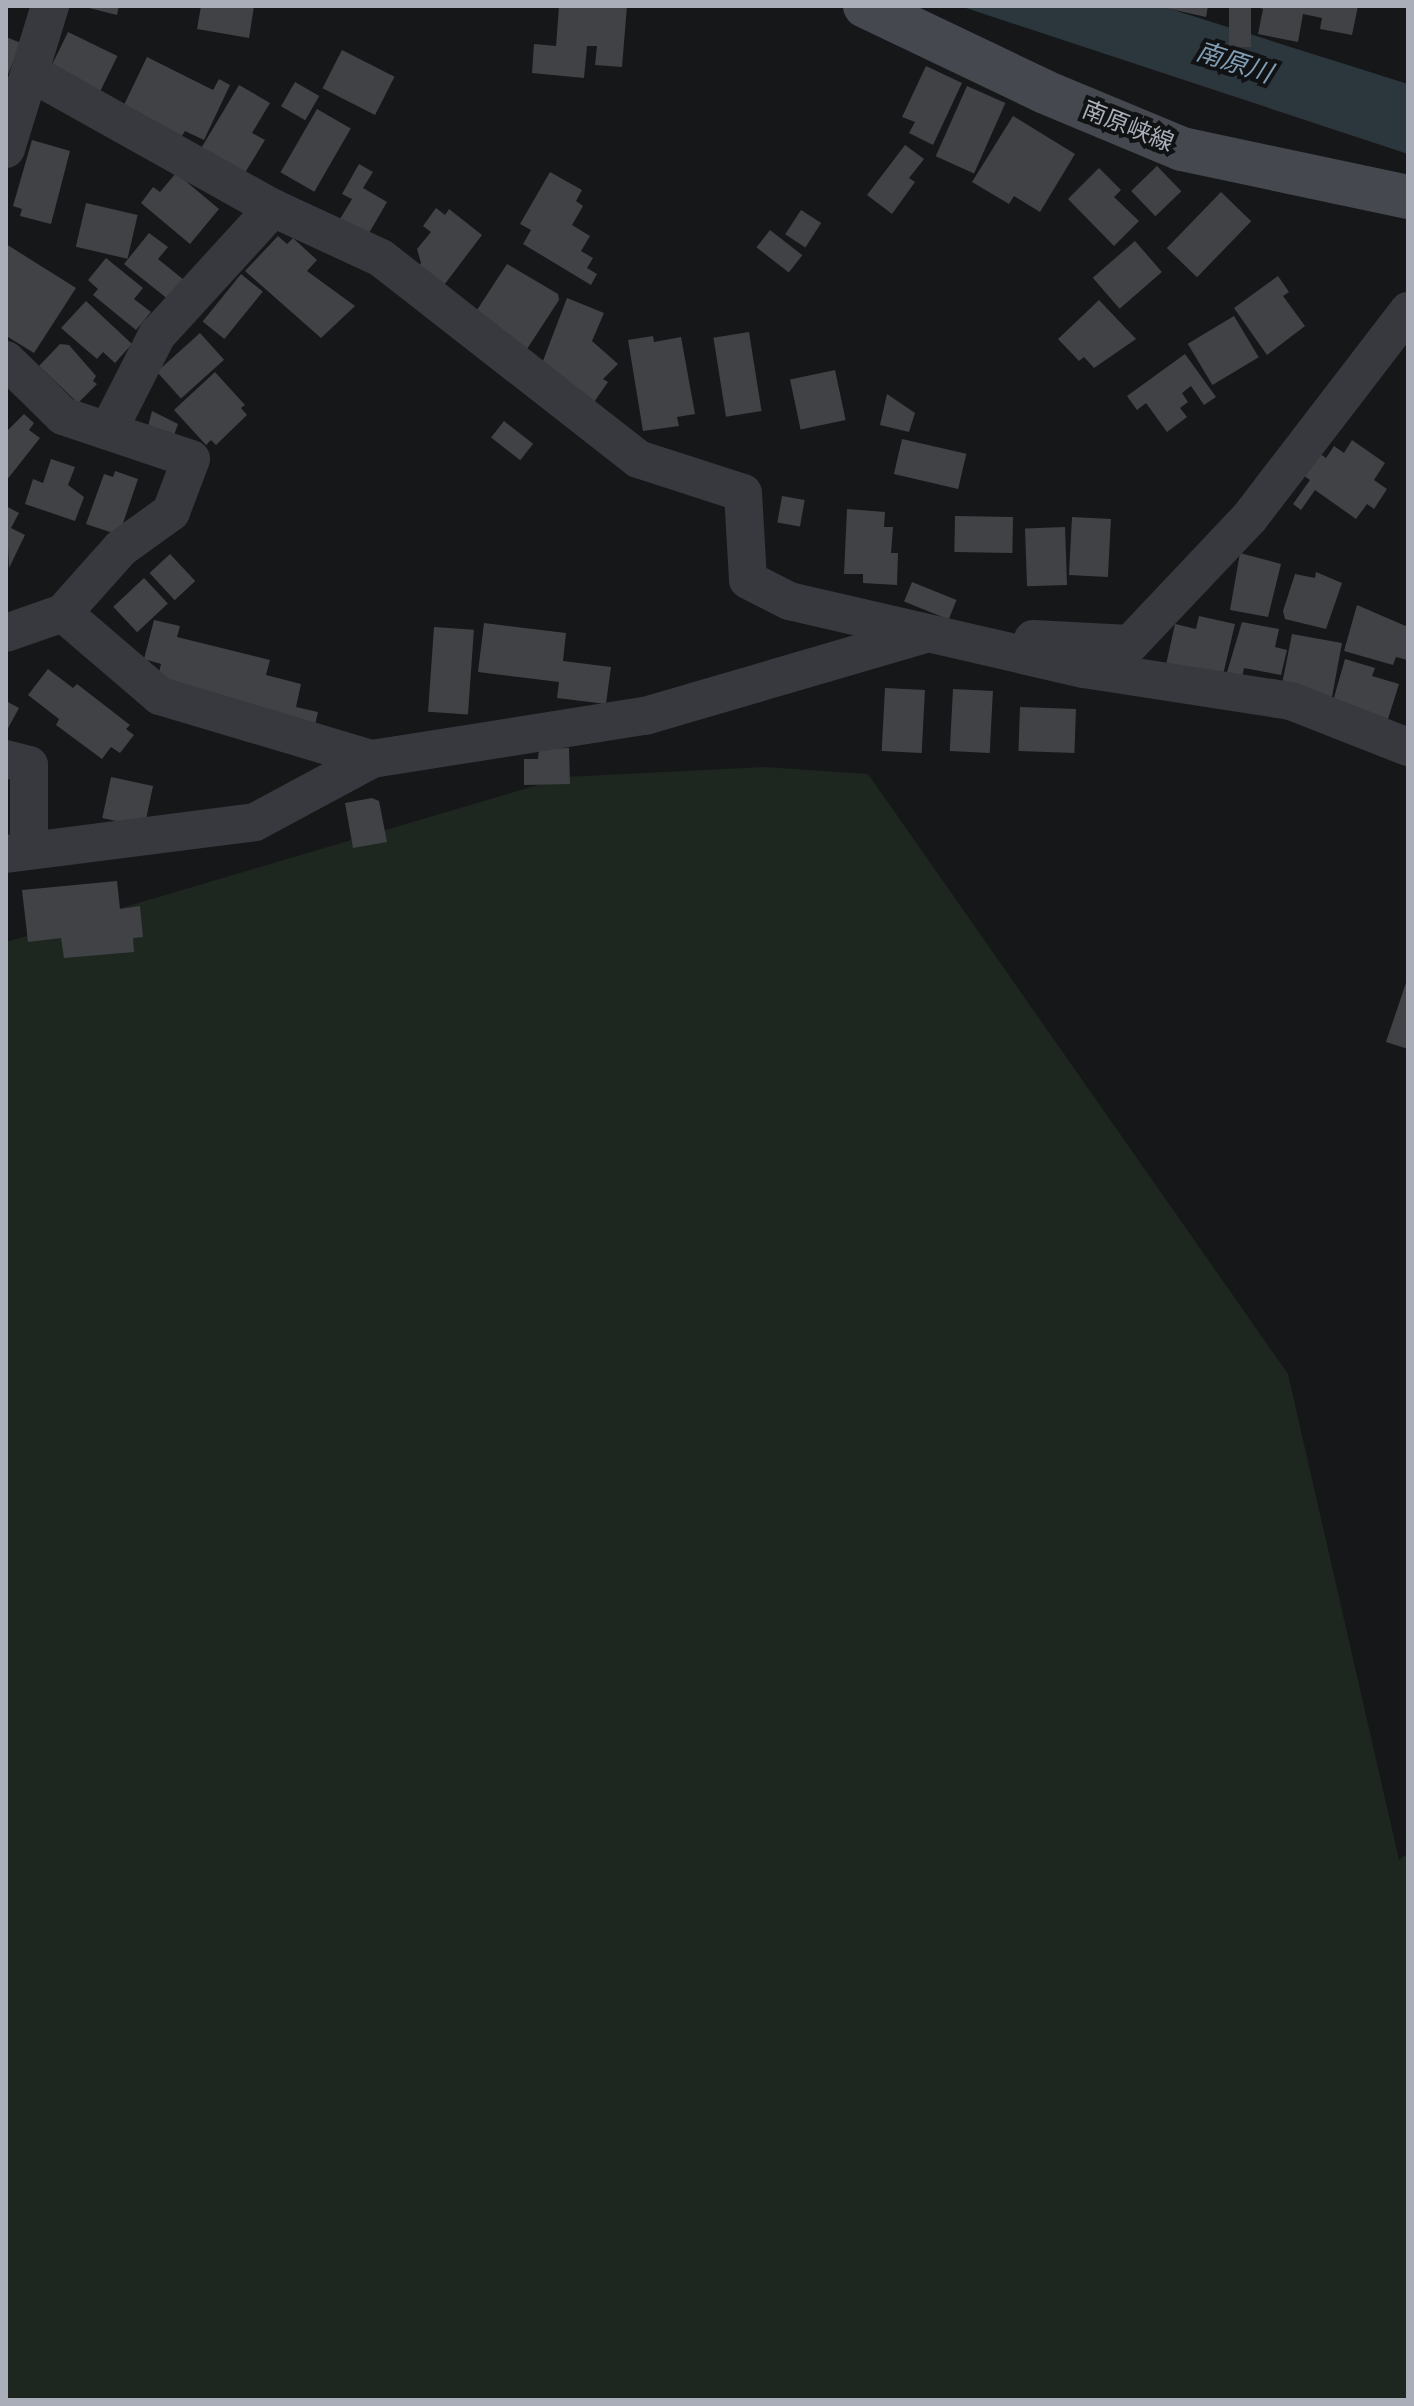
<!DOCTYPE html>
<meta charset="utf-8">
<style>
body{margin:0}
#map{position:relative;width:1414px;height:2406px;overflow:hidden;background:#161719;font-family:Figtree,"Noto Sans JP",sans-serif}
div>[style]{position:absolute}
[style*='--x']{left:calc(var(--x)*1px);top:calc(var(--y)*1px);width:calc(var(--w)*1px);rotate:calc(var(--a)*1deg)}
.green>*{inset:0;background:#1e271f}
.water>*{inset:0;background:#2c363d}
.building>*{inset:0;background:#404246;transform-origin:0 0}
.minor>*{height:38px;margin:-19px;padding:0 19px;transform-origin:19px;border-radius:19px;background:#37393e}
.secondary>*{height:44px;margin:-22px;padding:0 22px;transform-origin:22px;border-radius:22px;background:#45484e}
span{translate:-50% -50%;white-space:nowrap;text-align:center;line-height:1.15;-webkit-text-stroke:8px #111214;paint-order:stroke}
.street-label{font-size:24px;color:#a9aeb8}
.water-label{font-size:26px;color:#809db3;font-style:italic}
.frame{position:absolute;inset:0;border:8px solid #a9aeb8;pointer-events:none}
</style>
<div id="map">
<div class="green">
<i style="clip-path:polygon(764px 767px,868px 774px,1288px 1374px,1399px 1860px,1408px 1853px,1408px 2400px,6px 2400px,6px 942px,565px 777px)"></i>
</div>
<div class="water">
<i style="clip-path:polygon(960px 6px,1161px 6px,1408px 84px,1408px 154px)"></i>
</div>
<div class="building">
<i style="clip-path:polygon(81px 6px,119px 6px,117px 15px)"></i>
<i style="clip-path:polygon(201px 6px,254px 6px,249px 38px,197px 29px)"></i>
<i style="clip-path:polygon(559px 6px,627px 6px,622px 67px,595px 65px,597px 46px,587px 46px,584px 78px,532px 73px,534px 44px,556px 46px)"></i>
<i style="clip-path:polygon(1157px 6px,1208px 6px,1206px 17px)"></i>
<i style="left:1229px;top:6px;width:22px;height:41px"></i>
<i style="clip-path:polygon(1253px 6px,1358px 6px,1352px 35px,1320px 29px,1322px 18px,1303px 14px,1298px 42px,1258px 34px,1263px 9px)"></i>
<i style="left:68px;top:32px;width:55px;height:42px;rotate:26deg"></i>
<i style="clip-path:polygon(6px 37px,21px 43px,6px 79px)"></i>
<i style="left:342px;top:50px;width:59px;height:43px;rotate:27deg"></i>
<i style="clip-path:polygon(147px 57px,213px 90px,219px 79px,230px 85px,204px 140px,185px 131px,182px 136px,123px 107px)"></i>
<i style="clip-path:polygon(926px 66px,962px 83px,933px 145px,909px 133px,915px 122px,902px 117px)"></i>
<i style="left:295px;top:82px;width:28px;height:28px;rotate:30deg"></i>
<i style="clip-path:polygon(239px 85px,270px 103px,252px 133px,265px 140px,243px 176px,200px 150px)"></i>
<i style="left:967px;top:86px;width:42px;height:77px;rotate:24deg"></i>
<i style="left:317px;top:109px;width:39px;height:73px;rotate:30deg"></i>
<i style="clip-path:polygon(1013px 116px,1075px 154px,1040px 212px,1014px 196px,1009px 204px,972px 182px)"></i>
<i style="clip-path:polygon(32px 140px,70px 151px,51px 224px,20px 216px,22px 209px,13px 206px)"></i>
<i style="clip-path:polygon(905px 145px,924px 159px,909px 178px,915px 182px,892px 214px,867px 195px)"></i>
<i style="clip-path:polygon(359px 164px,373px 172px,363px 188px,387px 202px,365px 240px,337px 224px,352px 199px,342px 194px)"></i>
<i style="left:1157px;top:166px;width:35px;height:36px;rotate:46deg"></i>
<i style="clip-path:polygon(1099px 168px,1121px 190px,1114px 197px,1139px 221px,1114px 246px,1068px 199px)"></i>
<i style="clip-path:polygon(550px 172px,582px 190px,576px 201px,583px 206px,572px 225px,590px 236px,581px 251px,593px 258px,587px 268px,597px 274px,591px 285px,523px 244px,531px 230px,520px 224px)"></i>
<i style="clip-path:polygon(176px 173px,219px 209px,190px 244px,141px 203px,153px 187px,160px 192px)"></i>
<i style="left:1221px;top:192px;width:42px;height:78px;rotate:44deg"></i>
<i style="left:86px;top:203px;width:53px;height:45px;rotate:13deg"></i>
<i style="clip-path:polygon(436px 208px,445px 215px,449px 209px,482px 235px,438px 293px,413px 274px,421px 263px,417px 249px,431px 232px,423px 226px)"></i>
<i style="left:801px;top:210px;width:24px;height:29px;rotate:33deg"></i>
<i style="left:770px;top:230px;width:41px;height:22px;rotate:38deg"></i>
<i style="clip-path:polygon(149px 233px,168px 247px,158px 259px,184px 280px,169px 300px,124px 264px)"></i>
<i style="clip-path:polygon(278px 236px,287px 244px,293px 238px,317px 260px,307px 271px,355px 306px,321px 338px,245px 271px)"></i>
<i style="left:1135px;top:241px;width:41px;height:56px;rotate:49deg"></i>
<i style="clip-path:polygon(6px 244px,76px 288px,34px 353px,8px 337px)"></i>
<i style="clip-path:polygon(106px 258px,143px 288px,134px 299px,151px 312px,136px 330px,93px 295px,98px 289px,88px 280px)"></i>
<i style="clip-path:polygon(507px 264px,558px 294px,559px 300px,527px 349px,475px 313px)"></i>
<i style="left:241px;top:274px;width:28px;height:61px;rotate:39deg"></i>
<i style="clip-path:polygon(1278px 276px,1289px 292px,1283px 296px,1305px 326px,1267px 355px,1234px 308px)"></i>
<i style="clip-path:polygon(567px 298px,604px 313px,592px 341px,618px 364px,603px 379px,608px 382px,592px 405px,541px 366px)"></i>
<i style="clip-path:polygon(1099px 300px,1136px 339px,1094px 368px,1084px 357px,1079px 361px,1058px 339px)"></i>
<i style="clip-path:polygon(86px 301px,132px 344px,115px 363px,103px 352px,97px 359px,61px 328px)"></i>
<i style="left:1234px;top:316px;width:48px;height:54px;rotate:59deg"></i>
<i style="left:749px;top:332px;width:80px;height:36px;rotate:81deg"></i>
<i style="left:200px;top:333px;width:36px;height:58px;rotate:48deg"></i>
<i style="clip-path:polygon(653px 336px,654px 342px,681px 337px,695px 414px,677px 417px,679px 426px,643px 431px,628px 340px)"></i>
<i style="clip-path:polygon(60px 344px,69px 345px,96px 376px,93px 381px,97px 384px,78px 403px,39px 366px)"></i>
<i style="clip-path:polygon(1185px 354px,1216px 397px,1204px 405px,1191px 386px,1182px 393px,1188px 402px,1180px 408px,1187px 417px,1167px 432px,1146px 403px,1137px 410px,1127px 396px)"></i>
<i style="left:835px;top:370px;width:51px;height:46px;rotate:78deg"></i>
<i style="clip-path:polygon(215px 372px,245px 405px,241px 408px,247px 415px,216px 445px,211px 440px,206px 445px,174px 410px)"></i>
<i style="clip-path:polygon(887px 394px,915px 413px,909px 432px,880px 425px)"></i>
<i style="clip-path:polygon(152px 411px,178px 424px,172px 441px,146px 434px)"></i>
<i style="clip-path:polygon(24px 414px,34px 423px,29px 430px,40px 438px,6px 481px,6px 432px)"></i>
<i style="left:504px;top:421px;width:37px;height:21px;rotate:38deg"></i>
<i style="left:902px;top:439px;width:66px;height:36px;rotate:13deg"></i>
<i style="clip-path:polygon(1352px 440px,1385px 463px,1374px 480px,1387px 489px,1374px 509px,1367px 504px,1356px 519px,1315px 490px,1301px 510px,1293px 504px,1310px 480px,1300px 473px,1316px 451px,1326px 458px,1334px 446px,1344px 453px)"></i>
<i style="clip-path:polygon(51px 459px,75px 467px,68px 485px,84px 497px,75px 521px,25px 504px,33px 479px,43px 483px)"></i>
<i style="clip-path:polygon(115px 471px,138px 479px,119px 535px,86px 524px,104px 474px,113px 477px)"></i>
<i style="left:782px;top:496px;width:23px;height:27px;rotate:10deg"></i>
<i style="clip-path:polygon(6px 506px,19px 513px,11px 528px,25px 535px,9px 568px)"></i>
<i style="clip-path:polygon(847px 509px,885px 512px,884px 527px,893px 527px,891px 553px,898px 553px,897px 585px,863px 583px,863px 574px,844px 574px)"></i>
<i style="left:955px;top:516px;width:58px;height:36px;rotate:1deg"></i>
<i style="left:1072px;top:517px;width:39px;height:58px;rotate:3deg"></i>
<i style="left:1065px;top:527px;width:58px;height:40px;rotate:88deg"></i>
<i style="clip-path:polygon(1240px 553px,1281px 564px,1268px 617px,1230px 610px)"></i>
<i style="left:170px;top:554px;width:37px;height:28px;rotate:47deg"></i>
<i style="clip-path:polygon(1316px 572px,1342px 583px,1326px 629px,1285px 619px,1283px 611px,1295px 574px,1315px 578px)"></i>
<i style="left:144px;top:578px;width:35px;height:42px;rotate:47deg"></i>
<i style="left:912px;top:582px;width:48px;height:21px;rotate:22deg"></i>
<i style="clip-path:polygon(1357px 605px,1408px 627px,1407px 660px,1396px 657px,1393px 665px,1344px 651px)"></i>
<i style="clip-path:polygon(1199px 616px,1235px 624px,1222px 679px,1166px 665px,1175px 624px,1196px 629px)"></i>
<i style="clip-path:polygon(154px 620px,180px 626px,177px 637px,270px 660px,266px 675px,301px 684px,296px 707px,318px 712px,315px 725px,157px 681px,161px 664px,144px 659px)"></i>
<i style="clip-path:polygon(1242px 622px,1279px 629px,1275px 647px,1287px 650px,1281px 675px,1244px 668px,1241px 682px,1225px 679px)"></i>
<i style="clip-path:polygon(484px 623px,566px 633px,563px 661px,611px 667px,606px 704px,557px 698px,559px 682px,478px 672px)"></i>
<i style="left:434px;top:627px;width:40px;height:85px;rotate:4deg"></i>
<i style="clip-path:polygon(1292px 634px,1342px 643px,1331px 702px,1282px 684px)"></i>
<i style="clip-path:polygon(1345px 659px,1375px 668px,1372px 676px,1399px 684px,1388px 719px,1333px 701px)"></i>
<i style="clip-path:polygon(48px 669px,73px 688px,77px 684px,130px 725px,126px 729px,134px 735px,120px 753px,111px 747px,102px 759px,56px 725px,59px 719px,28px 695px)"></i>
<i style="left:885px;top:688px;width:40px;height:63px;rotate:3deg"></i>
<i style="left:953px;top:689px;width:40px;height:62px;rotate:3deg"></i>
<i style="clip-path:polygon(6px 701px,19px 708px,6px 732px)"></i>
<i style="left:1020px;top:707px;width:56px;height:44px;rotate:2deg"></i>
<i style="clip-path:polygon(569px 748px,570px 784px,524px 785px,524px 759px,538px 759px,539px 749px)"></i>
<i style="left:111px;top:777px;width:43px;height:42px;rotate:12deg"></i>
<i style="clip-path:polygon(372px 798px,379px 801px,387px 842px,353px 848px,345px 803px)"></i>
<i style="clip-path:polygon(117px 881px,120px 909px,140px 906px,143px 937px,133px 938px,134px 952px,64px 958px,61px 938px,28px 942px,22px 890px)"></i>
<i style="clip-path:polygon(1408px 977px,1408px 1049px,1386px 1042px)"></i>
</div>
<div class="minor">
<i style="--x:31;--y:73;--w:277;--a:29.2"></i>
<i style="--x:273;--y:208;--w:119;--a:24.8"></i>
<i style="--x:381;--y:258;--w:326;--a:38"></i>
<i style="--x:638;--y:459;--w:110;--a:17.9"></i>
<i style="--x:743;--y:493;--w:87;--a:86.7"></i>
<i style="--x:748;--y:580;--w:46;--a:27.1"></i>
<i style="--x:789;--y:601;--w:303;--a:13"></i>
<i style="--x:1084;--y:669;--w:209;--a:8.8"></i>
<i style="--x:1291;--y:701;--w:126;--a:21.5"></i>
<i style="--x:6;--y:149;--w:150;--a:-72.9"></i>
<i style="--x:6;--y:360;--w:80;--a:44.5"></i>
<i style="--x:63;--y:416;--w:135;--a:18.6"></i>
<i style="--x:191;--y:459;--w:57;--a:110.7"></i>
<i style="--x:171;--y:512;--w:62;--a:144.2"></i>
<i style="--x:121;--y:548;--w:87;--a:131.7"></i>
<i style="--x:63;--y:613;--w:60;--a:160.7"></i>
<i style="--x:108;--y:431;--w:108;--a:-63"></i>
<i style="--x:157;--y:335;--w:172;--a:-47.6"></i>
<i style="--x:63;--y:613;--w:128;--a:40.6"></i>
<i style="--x:160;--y:696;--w:221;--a:16.6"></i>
<i style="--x:1033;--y:639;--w:97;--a:3"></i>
<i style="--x:1130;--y:644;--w:175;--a:-46.6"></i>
<i style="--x:1250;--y:517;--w:260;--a:-52.5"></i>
<i style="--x:6;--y:759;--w:24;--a:15"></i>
<i style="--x:29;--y:765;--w:85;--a:90"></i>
<i style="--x:6;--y:854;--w:251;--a:-7.3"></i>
<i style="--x:255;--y:822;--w:133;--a:-28.3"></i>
<i style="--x:372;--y:759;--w:276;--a:-9"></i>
<i style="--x:645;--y:716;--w:292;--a:-16.3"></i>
</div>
<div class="secondary">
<i style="--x:865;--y:6;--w:199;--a:25.5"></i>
<i style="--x:1045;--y:92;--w:148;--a:22.6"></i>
<i style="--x:1182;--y:149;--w:231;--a:12"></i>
</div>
<div class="street-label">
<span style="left:1128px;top:126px;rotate:22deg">南原峡線</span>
</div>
<div class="water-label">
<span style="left:1234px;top:63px;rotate:18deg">南原川</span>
</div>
<div class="frame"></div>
</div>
